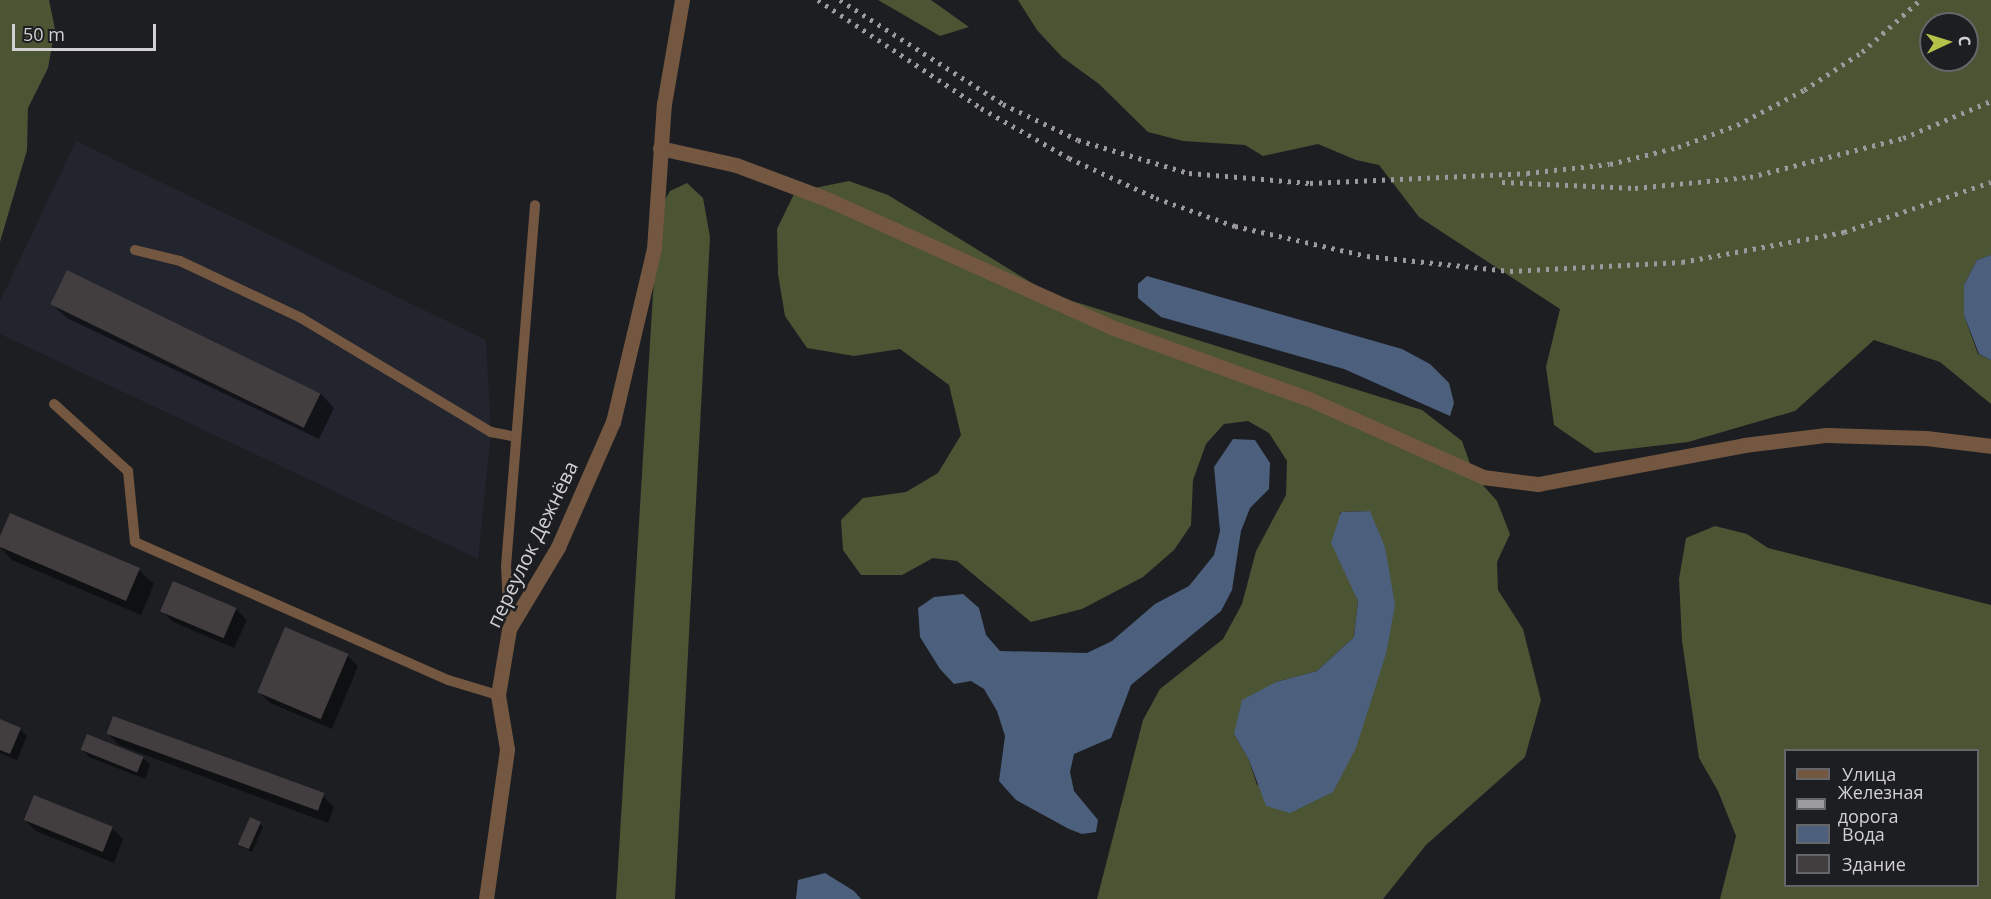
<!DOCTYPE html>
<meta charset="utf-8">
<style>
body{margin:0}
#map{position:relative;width:1991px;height:899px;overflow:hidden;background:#1d1e22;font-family:"Open Sans",sans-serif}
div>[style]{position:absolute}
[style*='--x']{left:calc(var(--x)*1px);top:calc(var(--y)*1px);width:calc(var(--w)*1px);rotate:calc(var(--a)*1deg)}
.built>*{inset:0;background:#22242e}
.forest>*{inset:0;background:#4b5433}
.water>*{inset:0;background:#4c5f7c}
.shadow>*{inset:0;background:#0007}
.building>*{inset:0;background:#423d3f;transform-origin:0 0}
.lane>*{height:10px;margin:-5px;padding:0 5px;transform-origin:5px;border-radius:5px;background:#735740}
.street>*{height:15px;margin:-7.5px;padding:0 7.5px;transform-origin:7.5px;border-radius:7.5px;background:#735740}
.rail>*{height:4.5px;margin-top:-2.25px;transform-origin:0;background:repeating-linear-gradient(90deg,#9b9b9e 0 3px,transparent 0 9px)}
span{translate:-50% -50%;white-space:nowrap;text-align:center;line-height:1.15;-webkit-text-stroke:5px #1d1e22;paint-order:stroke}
.street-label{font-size:20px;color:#d1d1d4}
.legend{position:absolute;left:1784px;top:749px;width:195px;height:138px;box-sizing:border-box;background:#1d1e22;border:2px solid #656669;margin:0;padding:8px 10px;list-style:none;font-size:18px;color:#d1d1d4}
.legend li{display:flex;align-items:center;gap:12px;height:30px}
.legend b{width:30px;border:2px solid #656669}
.north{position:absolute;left:1919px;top:12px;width:60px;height:60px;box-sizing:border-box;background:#1d1e22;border:2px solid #656669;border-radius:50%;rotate:86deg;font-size:16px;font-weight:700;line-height:24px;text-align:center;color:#d1d1d4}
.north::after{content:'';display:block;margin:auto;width:21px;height:27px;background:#b5c249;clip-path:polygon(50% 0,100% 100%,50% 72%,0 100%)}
.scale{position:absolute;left:12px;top:24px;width:144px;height:27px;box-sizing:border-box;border:3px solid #d1d1d4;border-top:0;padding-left:8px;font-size:18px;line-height:21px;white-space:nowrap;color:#d1d1d4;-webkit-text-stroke:4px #1d1e22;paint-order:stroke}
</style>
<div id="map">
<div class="built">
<i style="clip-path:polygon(76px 141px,486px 340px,491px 432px,478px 559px,0 334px,0 301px)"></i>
</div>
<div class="forest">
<i style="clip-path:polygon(0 0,49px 0,55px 29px,48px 68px,28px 108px,27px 150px,0 242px)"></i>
<i style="clip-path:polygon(878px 0,931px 0,969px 27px,940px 36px)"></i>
<i style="clip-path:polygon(evenodd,1018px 0,1991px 0,1991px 255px,1977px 260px,1964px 285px,1964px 315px,1978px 354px,1991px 360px,1991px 404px,1940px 362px,1874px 340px,1795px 411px,1688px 442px,1595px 453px,1554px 425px,1546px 367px,1560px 309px,1419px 217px,1379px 165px,1356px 160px,1318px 144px,1263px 156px,1245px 145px,1183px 141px,1148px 132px,1099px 84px,1062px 57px,1037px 30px,1018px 0,1931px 24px,1967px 24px,1967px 60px,1931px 60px,1931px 24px)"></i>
<i style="clip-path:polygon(evenodd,849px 181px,888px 195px,1050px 294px,1422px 410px,1462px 441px,1474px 475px,1497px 501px,1510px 534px,1497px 562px,1498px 590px,1523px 629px,1541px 700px,1525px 757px,1426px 845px,1383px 899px,1097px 899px,1143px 720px,1160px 689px,1223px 639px,1242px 604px,1256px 551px,1286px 495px,1287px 461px,1269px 433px,1248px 421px,1224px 424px,1206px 444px,1193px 480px,1191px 525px,1174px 550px,1143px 577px,1082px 609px,1031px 622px,957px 561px,933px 558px,902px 575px,861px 575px,843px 550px,841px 520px,863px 498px,906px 492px,938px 473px,961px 435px,949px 385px,900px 349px,854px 356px,807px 348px,785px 316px,778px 274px,777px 229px,795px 192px,849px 181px,1370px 511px,1386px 654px,1373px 685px,1257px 785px,1249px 760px,1234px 734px,1276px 682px,1317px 671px,1354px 637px,1358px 601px,1346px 572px,1340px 512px,1370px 511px)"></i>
<i style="clip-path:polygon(687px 183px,703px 198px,710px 237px,675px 899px,616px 899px,658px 212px,670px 191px)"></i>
<i style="clip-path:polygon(evenodd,1715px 526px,1747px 534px,1768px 548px,1991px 605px,1991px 899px,1720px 899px,1736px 836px,1718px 791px,1699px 758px,1682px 641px,1679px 579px,1686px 538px,1715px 526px,1786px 750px,1978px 750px,1978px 886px,1786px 886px,1786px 750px)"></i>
</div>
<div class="water">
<i style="clip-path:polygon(1991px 255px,1991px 360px,1979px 354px,1964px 315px,1964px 285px,1977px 260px)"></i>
<i style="clip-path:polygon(1147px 276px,1402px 349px,1430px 364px,1449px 383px,1454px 403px,1450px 416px,1344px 369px,1161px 317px,1138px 298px,1138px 284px)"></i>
<i style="clip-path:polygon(1233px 439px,1255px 440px,1270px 463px,1269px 489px,1250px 508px,1241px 531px,1232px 590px,1221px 611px,1131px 685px,1111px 738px,1074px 754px,1070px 772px,1074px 791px,1098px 820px,1096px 832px,1082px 834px,1069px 829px,1016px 800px,999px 781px,1005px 736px,997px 711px,984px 689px,971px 681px,954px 684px,940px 669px,920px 637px,918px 608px,934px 597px,963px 594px,979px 608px,986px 635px,1000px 651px,1087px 653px,1112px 641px,1155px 604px,1189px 586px,1214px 555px,1220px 531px,1214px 467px)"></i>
<i style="clip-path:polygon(1370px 511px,1385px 547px,1395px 605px,1386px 654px,1356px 748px,1333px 792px,1290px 813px,1266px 806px,1249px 760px,1234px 734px,1242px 700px,1276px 682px,1317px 671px,1354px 637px,1358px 601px,1331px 543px,1341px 512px)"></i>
<i style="clip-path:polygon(825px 873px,854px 891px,861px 899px,796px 899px,798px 880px)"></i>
</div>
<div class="shadow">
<i style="clip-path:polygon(52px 304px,320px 393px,334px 408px,319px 439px,67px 318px)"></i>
<i style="clip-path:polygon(11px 514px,139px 570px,154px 584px,141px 615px,12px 560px,0 547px)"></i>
<i style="clip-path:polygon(236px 609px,247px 620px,234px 648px,173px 622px,162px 611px)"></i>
<i style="clip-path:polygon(347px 655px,358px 666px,332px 729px,270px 703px,259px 692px)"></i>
<i style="clip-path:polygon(0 723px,20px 729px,27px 736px,17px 760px,0 753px)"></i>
<i style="clip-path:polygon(108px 734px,323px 796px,334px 807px,328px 823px,119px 745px)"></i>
<i style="clip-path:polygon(82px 750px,143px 758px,150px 765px,145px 779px,89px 757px)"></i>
<i style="clip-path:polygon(25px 820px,112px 828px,123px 839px,114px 863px,36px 831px)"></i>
<i style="clip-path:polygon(260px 824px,263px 827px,252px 852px,242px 847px,239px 844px)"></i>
</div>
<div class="building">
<i style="left:67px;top:270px;width:282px;height:38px;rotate:26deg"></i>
<i style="clip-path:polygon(10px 513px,140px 568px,126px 601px,0 547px,0 536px)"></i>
<i style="left:173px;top:581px;width:69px;height:33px;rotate:23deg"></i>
<i style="left:285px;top:627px;width:69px;height:71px;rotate:23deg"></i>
<i style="left:113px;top:716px;width:225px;height:19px;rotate:20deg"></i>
<i style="clip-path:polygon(0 719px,21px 728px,10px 754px,0 750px)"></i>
<i style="left:87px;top:734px;width:61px;height:17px;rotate:22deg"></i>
<i style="left:34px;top:795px;width:85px;height:27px;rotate:22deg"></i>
<i style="left:250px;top:817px;width:12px;height:30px;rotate:24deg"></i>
</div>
<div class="lane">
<i style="--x:135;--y:250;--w:46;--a:13.7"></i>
<i style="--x:180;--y:261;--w:134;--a:25.2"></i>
<i style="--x:301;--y:318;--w:222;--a:31"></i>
<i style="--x:491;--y:432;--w:25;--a:11"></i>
<i style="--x:54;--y:404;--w:100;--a:42.2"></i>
<i style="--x:128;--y:471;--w:71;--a:84.4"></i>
<i style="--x:135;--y:542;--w:342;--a:23.8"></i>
<i style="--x:448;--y:680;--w:52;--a:16.7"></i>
<i style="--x:509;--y:629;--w:63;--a:-92.7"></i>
<i style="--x:506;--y:566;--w:362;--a:-85.4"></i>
</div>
<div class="street">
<i style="--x:660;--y:148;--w:78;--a:12.6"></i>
<i style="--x:736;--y:165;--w:99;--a:20.6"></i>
<i style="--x:829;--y:200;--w:309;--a:24.2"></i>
<i style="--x:1111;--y:327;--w:211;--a:20"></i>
<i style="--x:1309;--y:399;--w:191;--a:24.1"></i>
<i style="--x:1483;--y:477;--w:55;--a:7.3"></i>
<i style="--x:1538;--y:484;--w:210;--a:-10.7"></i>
<i style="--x:1744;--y:445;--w:83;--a:-7"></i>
<i style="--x:1826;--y:435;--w:100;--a:1.7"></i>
<i style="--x:1926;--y:438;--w:65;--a:7"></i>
<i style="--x:486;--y:899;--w:151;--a:-82"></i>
<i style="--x:507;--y:749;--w:55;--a:-99.5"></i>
<i style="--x:498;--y:695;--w:67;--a:-80.5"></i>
<i style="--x:509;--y:629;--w:96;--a:-59.1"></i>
<i style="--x:558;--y:547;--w:137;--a:-66.3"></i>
<i style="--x:613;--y:422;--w:178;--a:-76.7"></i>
<i style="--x:654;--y:249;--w:145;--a:-86.1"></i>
<i style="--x:664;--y:104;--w:106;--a:-80.2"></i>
</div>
<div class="rail">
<i style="--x:818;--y:0;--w:196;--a:33.5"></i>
<i style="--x:981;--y:108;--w:101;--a:29.6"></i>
<i style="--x:1069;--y:158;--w:96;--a:24.7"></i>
<i style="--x:1156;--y:198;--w:84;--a:19.5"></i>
<i style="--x:1235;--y:226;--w:135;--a:12.8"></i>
<i style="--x:1367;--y:256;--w:144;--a:6"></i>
<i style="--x:1510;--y:271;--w:172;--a:-3"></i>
<i style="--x:1682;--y:262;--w:165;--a:-10.5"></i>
<i style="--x:1844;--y:232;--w:155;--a:-18.8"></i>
<i style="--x:840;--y:0;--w:193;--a:32.5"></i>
<i style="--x:1003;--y:104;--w:83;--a:25.6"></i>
<i style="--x:1078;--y:140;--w:116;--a:16.6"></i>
<i style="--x:1189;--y:173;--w:121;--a:4.7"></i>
<i style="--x:1310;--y:183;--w:217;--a:-2.6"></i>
<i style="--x:1527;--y:173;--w:83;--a:-6.2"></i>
<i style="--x:1610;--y:164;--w:70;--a:-14"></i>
<i style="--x:1678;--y:147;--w:63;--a:-20.4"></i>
<i style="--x:1737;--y:125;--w:76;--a:-27.6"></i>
<i style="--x:1804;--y:90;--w:69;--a:-33.2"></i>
<i style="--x:1862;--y:52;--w:78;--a:-41.9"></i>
<i style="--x:1502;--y:182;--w:133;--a:2.6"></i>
<i style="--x:1635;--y:188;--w:116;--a:-5.5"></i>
<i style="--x:1750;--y:177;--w:158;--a:-14.3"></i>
<i style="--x:1903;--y:138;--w:95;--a:-22.8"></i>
</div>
<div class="street-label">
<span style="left:532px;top:544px;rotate:-64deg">переулок Дежнёва</span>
</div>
<ul class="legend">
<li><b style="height:8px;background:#735740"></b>Улица</li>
<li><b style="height:8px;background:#9b9b9e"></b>Железная дорога</li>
<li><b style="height:16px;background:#4c5f7c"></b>Вода</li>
<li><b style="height:16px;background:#423d3f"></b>Здание</li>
</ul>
<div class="north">С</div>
<div class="scale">50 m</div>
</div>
